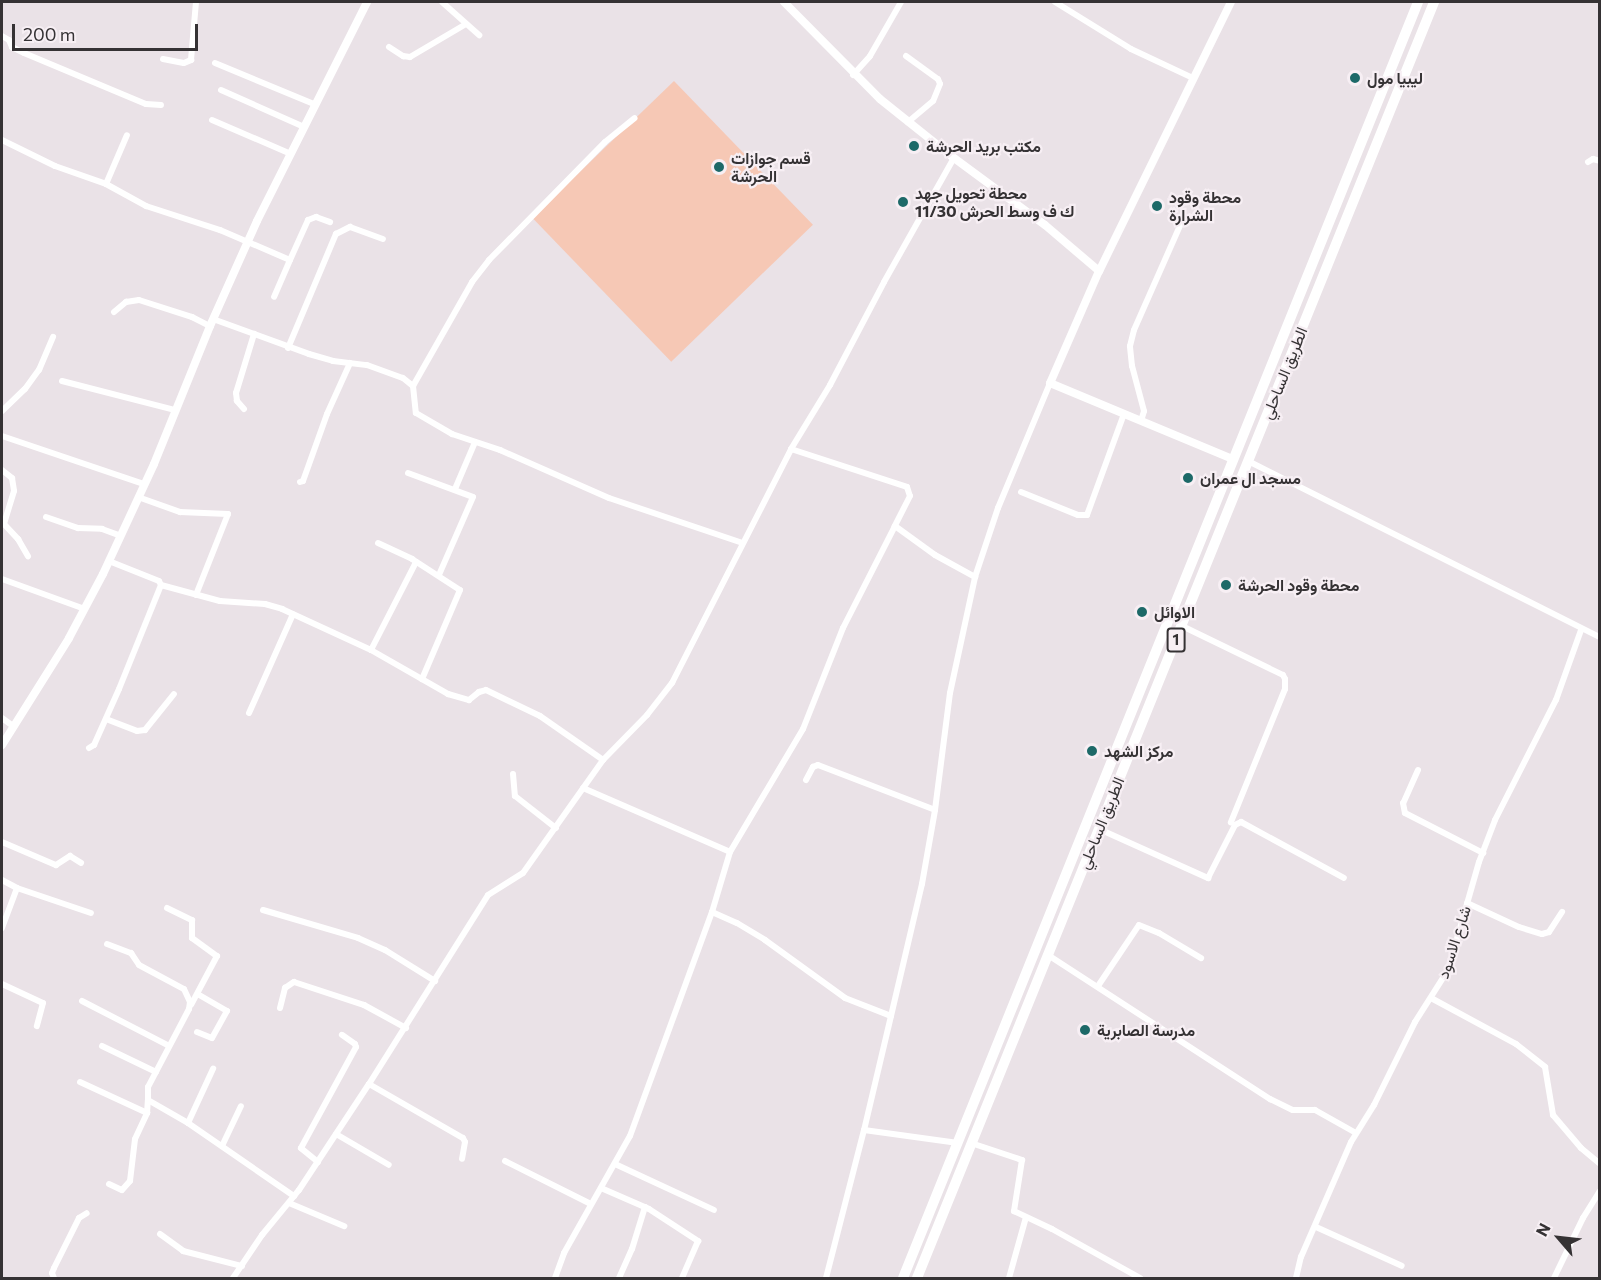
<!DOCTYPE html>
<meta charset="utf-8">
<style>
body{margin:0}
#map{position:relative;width:1601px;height:1280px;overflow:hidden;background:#eae2e7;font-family:Commissioner,Vazirmatn,sans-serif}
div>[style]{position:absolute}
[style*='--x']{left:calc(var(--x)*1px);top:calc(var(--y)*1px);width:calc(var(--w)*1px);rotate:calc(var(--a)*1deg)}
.green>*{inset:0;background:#f6c8b5;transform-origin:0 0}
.street>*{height:6px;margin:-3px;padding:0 3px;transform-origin:3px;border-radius:3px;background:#fff}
.secondary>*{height:8px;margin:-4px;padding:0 4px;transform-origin:4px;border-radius:4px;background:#fff}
.highway>*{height:10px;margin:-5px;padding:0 5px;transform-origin:5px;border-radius:5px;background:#fff}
.dots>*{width:16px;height:16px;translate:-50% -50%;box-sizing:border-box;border:3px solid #f7eff4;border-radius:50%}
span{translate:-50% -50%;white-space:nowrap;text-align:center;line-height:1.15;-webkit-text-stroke:4.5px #f7eff4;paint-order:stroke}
.shield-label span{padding:2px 4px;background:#f7eff4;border:2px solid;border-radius:4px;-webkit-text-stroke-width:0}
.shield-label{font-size:15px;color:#353234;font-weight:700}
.poi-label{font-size:16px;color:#353234;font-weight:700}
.left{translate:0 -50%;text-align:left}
.street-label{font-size:16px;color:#353234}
.frame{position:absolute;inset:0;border:3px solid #353234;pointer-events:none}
.north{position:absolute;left:1529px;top:1208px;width:60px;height:60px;-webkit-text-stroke:4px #f7eff4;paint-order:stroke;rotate:298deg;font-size:16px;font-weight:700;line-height:24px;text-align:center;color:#353234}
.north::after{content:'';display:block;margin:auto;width:21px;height:27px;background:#353234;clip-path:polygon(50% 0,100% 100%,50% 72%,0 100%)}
.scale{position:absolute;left:12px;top:24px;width:186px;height:27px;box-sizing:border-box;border:3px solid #353234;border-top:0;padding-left:8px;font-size:18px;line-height:21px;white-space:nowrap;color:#353234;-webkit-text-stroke:4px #f7eff4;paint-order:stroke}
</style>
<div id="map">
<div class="green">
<i style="left:674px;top:81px;width:200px;height:197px;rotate:46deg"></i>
</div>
<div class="street">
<i style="--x:442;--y:2;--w:50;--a:41.7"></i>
<i style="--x:1055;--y:2;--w:89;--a:31.7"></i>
<i style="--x:1131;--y:49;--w:68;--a:25.1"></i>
<i style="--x:2;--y:36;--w:8;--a:30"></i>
<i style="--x:9;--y:40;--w:8;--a:67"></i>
<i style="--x:12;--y:47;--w:13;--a:27"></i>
<i style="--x:24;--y:53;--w:132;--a:22.7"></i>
<i style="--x:146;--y:104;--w:15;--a:4"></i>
<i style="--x:389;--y:47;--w:17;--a:33"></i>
<i style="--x:403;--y:56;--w:7;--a:8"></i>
<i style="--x:410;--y:57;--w:65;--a:-30.5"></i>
<i style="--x:906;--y:56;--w:39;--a:36"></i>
<i style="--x:938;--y:79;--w:5;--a:68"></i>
<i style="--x:940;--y:84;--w:18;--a:112"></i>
<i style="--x:933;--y:101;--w:33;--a:140"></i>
<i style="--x:163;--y:59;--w:21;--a:11"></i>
<i style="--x:184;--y:63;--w:8;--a:-23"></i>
<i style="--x:191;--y:60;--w:58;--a:-85.1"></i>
<i style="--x:215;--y:63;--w:107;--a:22.5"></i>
<i style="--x:853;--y:75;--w:25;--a:-48"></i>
<i style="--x:870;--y:56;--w:62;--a:-60.1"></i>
<i style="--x:221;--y:90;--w:91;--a:24"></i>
<i style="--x:212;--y:120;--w:86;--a:23.3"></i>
<i style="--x:2;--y:140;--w:59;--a:26.1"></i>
<i style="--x:55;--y:166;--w:54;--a:19.4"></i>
<i style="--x:106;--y:184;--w:46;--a:28.8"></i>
<i style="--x:146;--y:206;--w:78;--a:18"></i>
<i style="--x:220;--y:230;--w:76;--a:23.2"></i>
<i style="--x:290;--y:260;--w:40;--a:113.4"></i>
<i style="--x:1588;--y:162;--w:6;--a:-31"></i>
<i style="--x:1593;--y:159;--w:7;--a:16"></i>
<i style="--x:106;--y:184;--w:53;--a:-66.8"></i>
<i style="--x:290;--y:260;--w:44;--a:-65.8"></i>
<i style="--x:308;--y:220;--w:9;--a:-21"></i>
<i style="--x:316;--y:217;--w:15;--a:20"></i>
<i style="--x:114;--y:312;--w:16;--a:-40"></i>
<i style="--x:126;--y:302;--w:13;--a:-9"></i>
<i style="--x:139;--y:300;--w:56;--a:17.8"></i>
<i style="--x:192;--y:317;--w:20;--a:27"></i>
<i style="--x:213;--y:319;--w:102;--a:20"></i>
<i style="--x:309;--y:354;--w:25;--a:16"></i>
<i style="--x:333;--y:361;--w:34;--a:7"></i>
<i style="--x:367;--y:365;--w:38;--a:20"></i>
<i style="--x:403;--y:378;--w:13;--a:39"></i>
<i style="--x:413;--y:386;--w:27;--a:84"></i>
<i style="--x:416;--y:413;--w:42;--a:30.3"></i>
<i style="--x:452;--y:434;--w:51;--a:18.4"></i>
<i style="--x:500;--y:450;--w:119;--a:23.8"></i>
<i style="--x:609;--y:498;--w:141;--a:18.6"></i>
<i style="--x:288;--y:348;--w:124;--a:-67.2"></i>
<i style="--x:336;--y:234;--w:16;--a:-27"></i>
<i style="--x:350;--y:227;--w:35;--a:20"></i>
<i style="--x:62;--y:381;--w:117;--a:14.4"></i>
<i style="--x:413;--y:386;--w:120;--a:-60.4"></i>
<i style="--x:472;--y:282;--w:28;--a:-52"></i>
<i style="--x:489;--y:260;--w:165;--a:-45.5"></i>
<i style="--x:605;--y:142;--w:38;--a:-39"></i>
<i style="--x:244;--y:409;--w:11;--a:-131"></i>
<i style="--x:237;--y:401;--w:8;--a:-97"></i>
<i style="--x:236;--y:393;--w:62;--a:-73"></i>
<i style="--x:2;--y:411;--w:32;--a:-44"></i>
<i style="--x:25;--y:389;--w:24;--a:-54"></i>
<i style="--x:39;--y:370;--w:36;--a:-67"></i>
<i style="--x:1141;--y:421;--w:10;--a:-73"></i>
<i style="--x:1144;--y:411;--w:47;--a:-104.9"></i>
<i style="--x:1132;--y:366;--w:20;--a:-96"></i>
<i style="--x:1130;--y:346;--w:16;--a:-76"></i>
<i style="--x:1134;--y:330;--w:121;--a:-66.2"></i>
<i style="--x:2;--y:436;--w:150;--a:18.7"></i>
<i style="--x:791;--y:449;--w:122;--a:18.1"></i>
<i style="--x:907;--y:487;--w:9;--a:72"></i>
<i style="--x:910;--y:496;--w:34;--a:117"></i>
<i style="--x:1248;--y:461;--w:394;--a:26.6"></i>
<i style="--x:2;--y:470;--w:13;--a:39"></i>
<i style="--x:12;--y:478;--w:13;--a:81"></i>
<i style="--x:14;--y:491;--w:34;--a:107"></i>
<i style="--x:4;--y:524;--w:21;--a:47"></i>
<i style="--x:18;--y:539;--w:20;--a:60"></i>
<i style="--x:408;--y:473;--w:69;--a:20.3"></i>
<i style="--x:473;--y:497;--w:85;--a:113.6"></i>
<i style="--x:300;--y:482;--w:3;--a:-18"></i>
<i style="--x:303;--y:481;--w:71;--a:-70.3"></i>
<i style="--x:327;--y:414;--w:56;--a:-65.7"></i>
<i style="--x:455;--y:489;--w:51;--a:-66.9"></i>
<i style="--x:1021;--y:492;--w:61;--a:22"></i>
<i style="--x:1078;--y:515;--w:9;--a:0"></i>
<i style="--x:1087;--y:515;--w:108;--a:-69.9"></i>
<i style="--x:138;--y:497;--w:45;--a:19.7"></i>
<i style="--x:180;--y:512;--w:48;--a:2.4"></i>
<i style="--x:228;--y:514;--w:87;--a:111.6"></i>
<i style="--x:46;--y:517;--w:34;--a:19"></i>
<i style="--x:78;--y:528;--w:24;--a:2"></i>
<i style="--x:102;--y:529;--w:20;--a:20"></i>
<i style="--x:378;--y:543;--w:38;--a:25"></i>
<i style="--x:412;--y:559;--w:57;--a:32.9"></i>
<i style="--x:460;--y:590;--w:97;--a:113.1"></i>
<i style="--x:2;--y:579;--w:88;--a:19.9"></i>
<i style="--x:161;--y:585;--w:61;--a:15.2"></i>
<i style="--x:220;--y:601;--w:45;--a:3.8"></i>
<i style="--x:265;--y:604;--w:18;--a:16"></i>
<i style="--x:282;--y:609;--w:98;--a:24.7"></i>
<i style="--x:371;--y:650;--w:89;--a:29.7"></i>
<i style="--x:448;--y:694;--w:22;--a:16"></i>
<i style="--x:469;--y:700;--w:13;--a:-39"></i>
<i style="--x:479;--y:692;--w:7;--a:-16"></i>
<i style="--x:486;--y:690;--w:60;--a:25.7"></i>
<i style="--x:540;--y:716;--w:77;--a:34.9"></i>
<i style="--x:1182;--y:626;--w:112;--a:25.9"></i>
<i style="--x:1283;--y:675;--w:4;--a:63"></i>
<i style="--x:1285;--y:679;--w:10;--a:90"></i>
<i style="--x:1285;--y:689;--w:144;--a:112.1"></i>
<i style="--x:371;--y:650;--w:99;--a:-62.9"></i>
<i style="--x:249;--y:713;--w:108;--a:-66"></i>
<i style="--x:2;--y:718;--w:14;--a:36"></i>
<i style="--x:106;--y:719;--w:33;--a:21"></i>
<i style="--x:137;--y:731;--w:8;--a:-7"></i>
<i style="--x:145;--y:730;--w:46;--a:-51.1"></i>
<i style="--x:89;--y:748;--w:6;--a:-31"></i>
<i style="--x:94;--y:745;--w:61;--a:-65.9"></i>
<i style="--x:119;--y:689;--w:112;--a:-68"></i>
<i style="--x:161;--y:585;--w:4;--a:-117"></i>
<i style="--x:159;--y:581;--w:54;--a:-158.2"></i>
<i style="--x:1418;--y:770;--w:36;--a:114"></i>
<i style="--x:1403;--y:803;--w:10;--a:79"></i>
<i style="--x:1405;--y:813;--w:88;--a:27.1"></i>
<i style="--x:513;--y:774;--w:22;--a:85"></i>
<i style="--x:515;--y:796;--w:52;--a:38"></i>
<i style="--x:806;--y:780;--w:15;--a:-62"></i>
<i style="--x:813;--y:767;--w:5;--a:-22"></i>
<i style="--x:818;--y:765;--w:125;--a:21"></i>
<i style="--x:583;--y:788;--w:160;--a:23.5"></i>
<i style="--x:1099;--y:829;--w:120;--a:24.2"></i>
<i style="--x:1208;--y:878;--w:59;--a:-63"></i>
<i style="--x:1235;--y:825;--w:7;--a:-27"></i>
<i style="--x:1241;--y:822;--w:117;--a:28.5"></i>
<i style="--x:2;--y:842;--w:59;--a:23.1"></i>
<i style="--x:56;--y:865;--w:17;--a:-33"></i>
<i style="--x:70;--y:856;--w:13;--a:32"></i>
<i style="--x:2;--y:880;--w:17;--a:28"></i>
<i style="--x:17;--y:888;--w:43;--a:110.6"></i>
<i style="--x:17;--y:888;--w:78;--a:18.7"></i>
<i style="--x:1467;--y:903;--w:57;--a:24.8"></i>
<i style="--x:1519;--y:927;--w:24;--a:17"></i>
<i style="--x:1542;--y:934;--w:7;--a:-16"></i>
<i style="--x:1549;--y:932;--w:24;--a:-57"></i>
<i style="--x:167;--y:908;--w:28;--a:26"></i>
<i style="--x:192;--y:920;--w:18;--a:90"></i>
<i style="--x:192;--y:938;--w:31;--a:36"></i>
<i style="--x:217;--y:956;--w:55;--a:118"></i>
<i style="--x:263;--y:910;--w:99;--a:16.4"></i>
<i style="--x:358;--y:938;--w:30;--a:24"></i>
<i style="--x:385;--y:950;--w:59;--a:31.8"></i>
<i style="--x:712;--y:912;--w:63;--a:-73.3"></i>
<i style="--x:730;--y:852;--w:143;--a:-59.3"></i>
<i style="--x:803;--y:729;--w:109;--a:-68.4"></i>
<i style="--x:843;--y:628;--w:114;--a:-63"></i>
<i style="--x:895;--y:526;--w:49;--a:35.9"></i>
<i style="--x:935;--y:555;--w:46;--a:28.8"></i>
<i style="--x:107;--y:944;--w:26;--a:21"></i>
<i style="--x:131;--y:953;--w:14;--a:56"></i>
<i style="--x:139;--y:965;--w:51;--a:28.1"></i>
<i style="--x:184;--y:989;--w:14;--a:65"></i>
<i style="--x:190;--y:1002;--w:7;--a:98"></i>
<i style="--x:189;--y:1009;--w:88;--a:117.7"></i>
<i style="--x:148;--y:1087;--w:13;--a:90"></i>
<i style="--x:148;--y:1100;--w:46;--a:29.9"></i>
<i style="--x:188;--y:1123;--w:129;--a:34.6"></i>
<i style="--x:1048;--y:955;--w:265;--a:33"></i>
<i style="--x:1270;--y:1099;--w:25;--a:26"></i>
<i style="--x:1293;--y:1110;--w:22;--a:0"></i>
<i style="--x:1315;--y:1110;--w:47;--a:29.3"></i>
<i style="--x:2;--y:984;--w:45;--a:24.9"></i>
<i style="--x:43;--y:1003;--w:24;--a:105"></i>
<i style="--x:1098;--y:986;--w:73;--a:-56.1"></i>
<i style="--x:1139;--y:925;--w:22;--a:22"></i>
<i style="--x:1159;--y:933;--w:49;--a:30.8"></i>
<i style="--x:1431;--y:998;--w:97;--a:28.4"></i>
<i style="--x:1516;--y:1044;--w:37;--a:38"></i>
<i style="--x:1545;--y:1067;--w:49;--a:80.5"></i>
<i style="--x:1553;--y:1115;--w:43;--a:49.7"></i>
<i style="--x:1581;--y:1148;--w:25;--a:40"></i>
<i style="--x:82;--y:1001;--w:98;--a:27.3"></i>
<i style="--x:280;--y:1008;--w:21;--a:-76"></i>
<i style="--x:285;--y:988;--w:11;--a:-34"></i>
<i style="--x:294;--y:982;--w:74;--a:18.2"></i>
<i style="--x:364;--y:1005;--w:48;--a:28.7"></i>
<i style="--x:891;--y:1016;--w:136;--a:-76.8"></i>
<i style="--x:922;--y:884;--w:75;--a:-80"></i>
<i style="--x:935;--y:810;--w:118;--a:-82.7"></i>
<i style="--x:950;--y:693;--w:119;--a:-77.8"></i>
<i style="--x:975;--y:577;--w:73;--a:-71.6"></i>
<i style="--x:998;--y:508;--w:135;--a:-67.4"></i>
<i style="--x:197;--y:1032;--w:16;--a:22"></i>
<i style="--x:212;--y:1038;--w:31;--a:-61"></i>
<i style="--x:227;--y:1011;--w:34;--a:-150"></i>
<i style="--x:102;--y:1046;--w:60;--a:25.7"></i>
<i style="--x:80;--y:1082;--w:74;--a:24.8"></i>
<i style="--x:369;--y:1084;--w:108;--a:29.9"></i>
<i style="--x:463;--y:1138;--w:4;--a:63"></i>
<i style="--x:465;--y:1142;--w:17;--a:100"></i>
<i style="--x:188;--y:1123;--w:60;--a:-65.2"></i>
<i style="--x:336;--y:1134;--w:61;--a:30.3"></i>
<i style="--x:971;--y:1143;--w:54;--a:18.4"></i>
<i style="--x:1022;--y:1160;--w:52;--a:98.9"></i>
<i style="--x:1014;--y:1211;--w:42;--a:25.3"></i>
<i style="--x:1052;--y:1229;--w:101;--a:29.1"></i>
<i style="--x:222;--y:1146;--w:44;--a:-64.6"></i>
<i style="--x:505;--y:1161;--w:96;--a:26.6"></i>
<i style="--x:318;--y:1162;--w:22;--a:-141"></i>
<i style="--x:301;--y:1148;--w:115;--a:-61.4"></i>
<i style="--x:356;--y:1047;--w:3;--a:-108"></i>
<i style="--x:355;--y:1044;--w:16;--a:-145"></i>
<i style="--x:615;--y:1164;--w:109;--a:24.9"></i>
<i style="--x:109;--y:1184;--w:14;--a:25"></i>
<i style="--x:122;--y:1190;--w:12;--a:-48"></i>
<i style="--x:130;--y:1181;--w:42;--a:-83.2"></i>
<i style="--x:135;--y:1139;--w:29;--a:-65"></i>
<i style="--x:147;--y:1113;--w:13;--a:-86"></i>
<i style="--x:601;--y:1188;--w:52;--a:23.6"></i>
<i style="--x:649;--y:1209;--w:59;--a:33.1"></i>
<i style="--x:698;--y:1241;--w:40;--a:113.4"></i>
<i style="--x:289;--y:1203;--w:60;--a:22.7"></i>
<i style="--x:1316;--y:1227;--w:94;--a:24.4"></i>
<i style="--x:160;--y:1234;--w:29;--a:36"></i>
<i style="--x:183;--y:1251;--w:61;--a:14.3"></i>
<i style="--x:54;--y:1278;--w:5;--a:-112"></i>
<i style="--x:52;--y:1273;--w:5;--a:-68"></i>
<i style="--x:54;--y:1268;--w:56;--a:-63.4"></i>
<i style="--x:79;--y:1218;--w:9;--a:-32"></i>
<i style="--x:233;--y:1278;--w:52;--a:-56"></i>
<i style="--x:262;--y:1235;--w:58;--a:-50.6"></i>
<i style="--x:299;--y:1190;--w:127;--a:-56.6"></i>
<i style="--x:369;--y:1084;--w:223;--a:-57.8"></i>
<i style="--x:488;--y:895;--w:41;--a:-32.2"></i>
<i style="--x:523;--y:873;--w:138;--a:-54.7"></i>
<i style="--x:603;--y:760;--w:63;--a:-45.6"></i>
<i style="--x:647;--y:715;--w:41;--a:-52"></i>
<i style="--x:672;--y:683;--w:263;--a:-63"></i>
<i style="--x:791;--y:449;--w:75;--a:-58.6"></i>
<i style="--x:830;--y:385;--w:116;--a:-62.3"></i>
<i style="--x:884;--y:282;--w:142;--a:-60.6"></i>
<i style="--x:555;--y:1278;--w:27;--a:-70"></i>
<i style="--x:564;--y:1253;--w:134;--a:-60.6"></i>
<i style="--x:630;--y:1136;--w:239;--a:-69.9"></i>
<i style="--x:712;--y:912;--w:27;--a:24"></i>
<i style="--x:737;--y:923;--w:33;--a:31"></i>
<i style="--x:765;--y:940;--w:99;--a:35.9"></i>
<i style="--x:845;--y:998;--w:49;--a:21.4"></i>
<i style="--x:891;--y:1016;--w:117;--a:103.3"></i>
<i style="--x:864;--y:1130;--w:95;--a:7.9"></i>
<i style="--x:619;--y:1278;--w:32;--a:-66"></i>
<i style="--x:632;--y:1249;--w:44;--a:-72.8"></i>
<i style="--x:826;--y:1278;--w:153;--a:-75.6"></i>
<i style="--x:1009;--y:1278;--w:63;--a:-74.4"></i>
<i style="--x:1296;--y:1278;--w:22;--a:-77"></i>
<i style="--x:1301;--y:1257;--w:125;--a:-66.5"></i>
<i style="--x:1351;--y:1142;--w:44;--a:-58.1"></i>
<i style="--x:1374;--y:1105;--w:93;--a:-63.7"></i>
<i style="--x:1415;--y:1022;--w:62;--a:-57.6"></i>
<i style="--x:1448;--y:970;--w:112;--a:-74"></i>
<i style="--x:1479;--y:862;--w:45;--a:-69.1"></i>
<i style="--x:1495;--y:820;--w:135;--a:-63.1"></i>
<i style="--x:1556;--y:700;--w:74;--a:-70.3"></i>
<i style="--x:1554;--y:1278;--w:67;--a:-64.2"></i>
<i style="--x:1583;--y:1218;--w:32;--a:-58"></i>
</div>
<div class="secondary">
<i style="--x:784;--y:2;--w:136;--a:45.3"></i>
<i style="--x:880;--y:99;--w:95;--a:38.6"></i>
<i style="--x:954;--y:158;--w:113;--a:36.4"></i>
<i style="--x:1045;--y:225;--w:71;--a:40.4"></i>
<i style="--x:1231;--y:2;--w:300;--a:116.1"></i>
<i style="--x:1099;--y:271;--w:122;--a:113.6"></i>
<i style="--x:1050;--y:383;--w:198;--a:22.6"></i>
<i style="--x:2;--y:745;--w:126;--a:-57.9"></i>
<i style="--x:69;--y:638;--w:72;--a:-62"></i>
<i style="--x:103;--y:574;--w:121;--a:-65.1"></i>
<i style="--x:154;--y:464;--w:149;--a:-67.9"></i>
<i style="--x:210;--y:326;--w:115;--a:-65.9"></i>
<i style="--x:257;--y:221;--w:245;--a:-63.3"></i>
</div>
<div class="highway">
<i style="--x:903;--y:1278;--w:1376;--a:-68.02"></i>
<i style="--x:917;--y:1278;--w:1377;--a:-67.94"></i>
</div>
<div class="dots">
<i style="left:1355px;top:78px;background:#1d6968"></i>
<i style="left:914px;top:146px;background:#1d6968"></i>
<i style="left:719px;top:167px;background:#1d6968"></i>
<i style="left:903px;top:202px;background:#1d6968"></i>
<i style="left:1157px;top:206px;background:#1d6968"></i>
<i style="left:1188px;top:478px;background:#1d6968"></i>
<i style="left:1226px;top:585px;background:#1d6968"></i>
<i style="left:1142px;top:612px;background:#1d6968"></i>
<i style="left:1092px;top:751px;background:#1d6968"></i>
<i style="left:1085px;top:1030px;background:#1d6968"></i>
</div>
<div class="shield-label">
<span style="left:1176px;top:640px">1</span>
</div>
<div class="poi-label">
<span class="left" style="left:1367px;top:78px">ليبيا مول</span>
<span class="left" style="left:926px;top:146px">مكتب بريد الحرشة</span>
<span class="left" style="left:731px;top:167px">قسم جوازات<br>الحرشة</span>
<span class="left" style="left:915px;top:202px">محطة تحويل جهد<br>11/30 ك ف وسط الحرش</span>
<span class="left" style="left:1169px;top:206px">محطة وقود<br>الشرارة</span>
<span class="left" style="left:1200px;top:478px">مسجد ال عمران</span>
<span class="left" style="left:1238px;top:585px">محطة وقود الحرشة</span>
<span class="left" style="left:1154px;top:612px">الاوائل</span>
<span class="left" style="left:1104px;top:751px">مركز الشهد</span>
<span class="left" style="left:1097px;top:1030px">مدرسة الصابرية</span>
</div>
<div class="street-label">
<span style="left:1284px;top:373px;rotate:-68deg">الطريق الساحلي</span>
<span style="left:1101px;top:823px;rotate:-68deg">الطريق الساحلي</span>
<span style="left:1454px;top:942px;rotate:-72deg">شارع الاسود</span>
</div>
<div class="frame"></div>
<div class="north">N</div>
<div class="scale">200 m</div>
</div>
